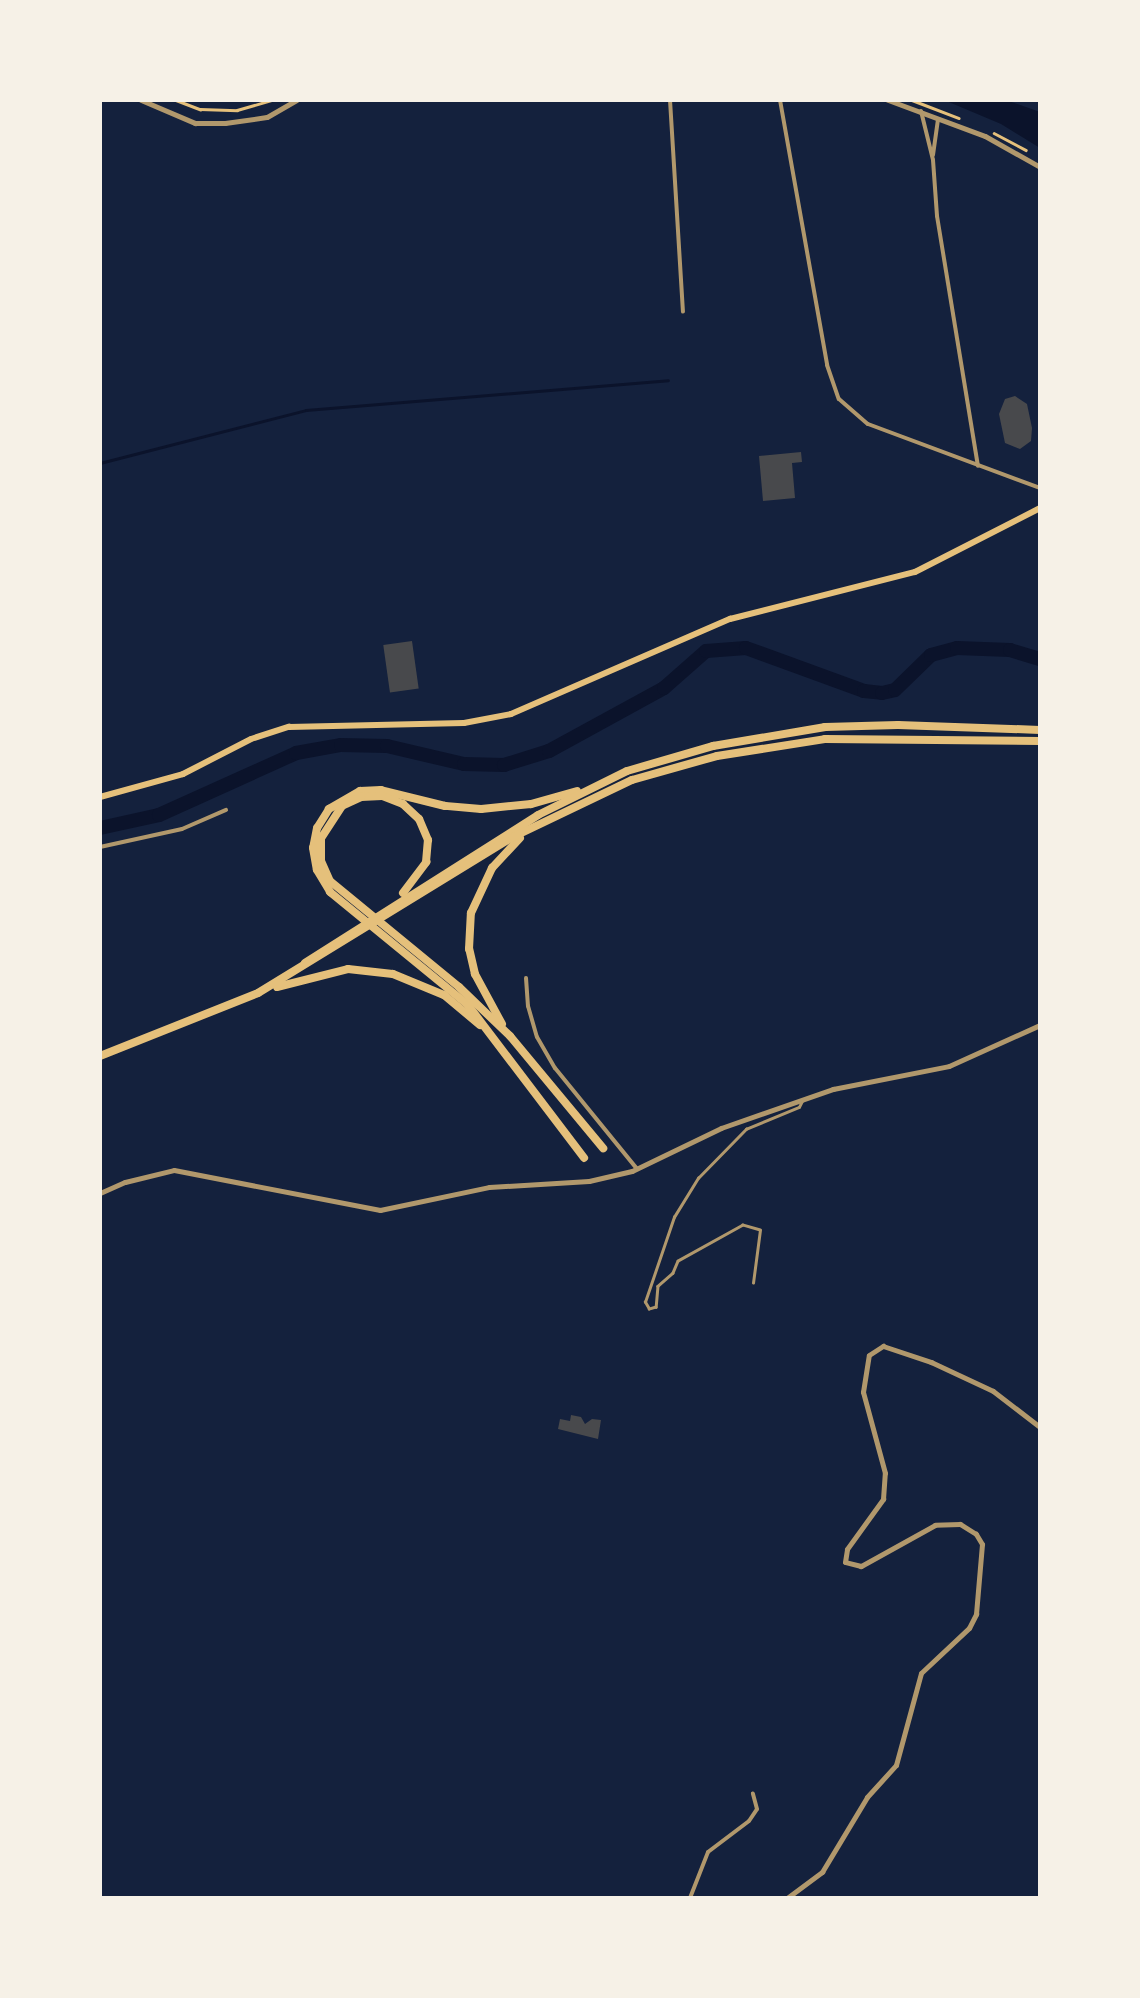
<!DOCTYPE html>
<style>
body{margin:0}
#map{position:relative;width:1140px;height:1998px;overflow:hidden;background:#14213d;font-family:Mulish,sans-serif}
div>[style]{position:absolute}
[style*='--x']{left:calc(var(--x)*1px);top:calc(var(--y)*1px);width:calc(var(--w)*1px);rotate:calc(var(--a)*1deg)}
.water>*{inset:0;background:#0b132b}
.stream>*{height:2.5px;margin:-1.25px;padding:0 1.25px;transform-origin:1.25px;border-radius:1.25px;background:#0b132b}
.river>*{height:14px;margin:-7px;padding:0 7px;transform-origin:7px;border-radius:7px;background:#0b132b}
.building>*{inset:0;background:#48494c;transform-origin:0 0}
.path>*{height:2.5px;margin:-1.25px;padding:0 1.25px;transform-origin:1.25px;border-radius:1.25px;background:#e5c07b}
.service>*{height:2.5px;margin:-1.25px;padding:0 1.25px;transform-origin:1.25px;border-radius:1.25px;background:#b1986c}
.minor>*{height:4px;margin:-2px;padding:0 2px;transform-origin:2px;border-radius:2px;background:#b1986c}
.tertiary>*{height:5px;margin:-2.5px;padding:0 2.5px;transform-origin:2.5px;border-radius:2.5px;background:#b1986c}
.secondary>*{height:6px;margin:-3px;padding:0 3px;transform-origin:3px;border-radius:3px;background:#e5c07b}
.trunk>*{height:8px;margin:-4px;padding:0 4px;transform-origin:4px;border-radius:4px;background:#e5c07b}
span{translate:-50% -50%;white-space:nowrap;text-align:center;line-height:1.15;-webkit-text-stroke:8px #f6f1e7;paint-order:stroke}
.frame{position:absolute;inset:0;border:102px solid #f6f1e7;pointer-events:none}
</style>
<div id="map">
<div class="water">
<i style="clip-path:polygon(944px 100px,1006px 100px,1040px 112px,1040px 148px,1001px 124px)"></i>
</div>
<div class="stream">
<i style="--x:100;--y:463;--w:213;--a:-14.4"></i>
<i style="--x:306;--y:410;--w:363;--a:-4.7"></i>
</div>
<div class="river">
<i style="--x:100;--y:828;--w:60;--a:-12.4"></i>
<i style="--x:159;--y:815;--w:150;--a:-24.3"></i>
<i style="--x:296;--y:753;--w:46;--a:-10.1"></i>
<i style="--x:341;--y:745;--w:46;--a:1.2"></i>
<i style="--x:387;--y:746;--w:79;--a:13.2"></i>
<i style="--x:464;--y:764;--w:40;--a:1.4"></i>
<i style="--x:504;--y:765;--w:47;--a:-17.3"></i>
<i style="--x:549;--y:751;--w:131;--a:-28.7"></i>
<i style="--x:664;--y:688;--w:56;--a:-41.4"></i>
<i style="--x:706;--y:651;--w:40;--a:-4.3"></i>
<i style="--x:746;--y:648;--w:126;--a:20"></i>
<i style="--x:864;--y:691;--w:18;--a:6"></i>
<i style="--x:882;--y:693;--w:13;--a:-13"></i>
<i style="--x:895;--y:690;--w:50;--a:-44.2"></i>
<i style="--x:931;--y:655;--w:27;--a:-15"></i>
<i style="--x:957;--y:648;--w:53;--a:2.2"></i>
<i style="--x:1010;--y:650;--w:31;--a:17"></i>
</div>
<div class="building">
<i style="clip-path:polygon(1015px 396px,1027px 404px,1032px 428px,1031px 441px,1020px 449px,1005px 443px,999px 414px,1005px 399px)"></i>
<i style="clip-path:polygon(801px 452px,802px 462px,792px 463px,795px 498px,763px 501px,759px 456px)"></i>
<i style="left:412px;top:641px;width:48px;height:29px;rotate:82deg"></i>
<i style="clip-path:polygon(571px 1415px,581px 1417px,585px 1424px,592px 1419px,601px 1420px,598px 1439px,558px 1429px,560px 1419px,570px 1421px)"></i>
</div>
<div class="path">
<i style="--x:176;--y:100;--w:26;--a:21"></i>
<i style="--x:200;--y:109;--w:37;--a:2"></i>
<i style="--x:237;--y:110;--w:37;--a:-16"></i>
<i style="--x:912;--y:100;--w:50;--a:21"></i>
<i style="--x:994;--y:133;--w:36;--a:28"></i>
</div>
<div class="service">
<i style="--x:753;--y:1283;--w:53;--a:-82.5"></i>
<i style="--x:760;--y:1230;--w:18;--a:-164"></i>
<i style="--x:743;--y:1225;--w:74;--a:151"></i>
<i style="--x:678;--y:1261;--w:13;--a:113"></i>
<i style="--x:673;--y:1273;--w:20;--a:139"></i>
<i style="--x:658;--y:1286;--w:21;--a:95"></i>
<i style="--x:656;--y:1307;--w:7;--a:164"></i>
<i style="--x:649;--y:1309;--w:8;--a:-120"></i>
<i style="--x:645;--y:1302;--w:90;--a:-71.2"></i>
<i style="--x:674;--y:1217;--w:46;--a:-58.4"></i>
<i style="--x:698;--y:1178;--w:69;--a:-45.6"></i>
<i style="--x:746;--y:1129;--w:57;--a:-22.5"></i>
<i style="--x:799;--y:1107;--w:7;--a:-63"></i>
</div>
<div class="minor">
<i style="--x:670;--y:100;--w:212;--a:86.5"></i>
<i style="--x:780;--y:100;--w:269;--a:79.9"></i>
<i style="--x:827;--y:365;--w:36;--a:71"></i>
<i style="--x:839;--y:399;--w:38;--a:41"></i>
<i style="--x:868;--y:424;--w:184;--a:20.4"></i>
<i style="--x:921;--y:111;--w:50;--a:76.2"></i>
<i style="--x:933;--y:160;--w:56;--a:85.9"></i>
<i style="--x:937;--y:216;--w:253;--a:80.7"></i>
<i style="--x:933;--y:155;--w:35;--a:-82"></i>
<i style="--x:100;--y:847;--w:84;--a:-12.4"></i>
<i style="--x:182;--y:829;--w:48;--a:-23.4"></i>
<i style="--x:526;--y:978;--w:28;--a:86"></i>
<i style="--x:528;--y:1006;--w:32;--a:74"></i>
<i style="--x:537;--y:1037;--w:36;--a:60"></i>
<i style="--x:555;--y:1068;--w:130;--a:50.9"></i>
<i style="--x:690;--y:1898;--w:49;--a:-68.6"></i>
<i style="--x:708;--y:1852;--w:51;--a:-37.1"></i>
<i style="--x:749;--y:1821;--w:14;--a:-56"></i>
<i style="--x:757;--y:1809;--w:16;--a:-105"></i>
</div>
<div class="tertiary">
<i style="--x:141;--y:100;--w:59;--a:23.1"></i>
<i style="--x:195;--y:123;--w:30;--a:0"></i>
<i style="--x:225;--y:123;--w:42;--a:-8.1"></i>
<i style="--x:267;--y:117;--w:34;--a:-30"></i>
<i style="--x:888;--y:100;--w:103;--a:20.4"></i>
<i style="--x:985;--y:136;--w:63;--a:29.4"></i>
<i style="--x:100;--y:1193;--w:27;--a:-24"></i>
<i style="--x:125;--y:1182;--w:50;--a:-13.8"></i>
<i style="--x:174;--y:1170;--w:210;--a:11"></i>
<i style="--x:380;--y:1210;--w:111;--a:-11.9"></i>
<i style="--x:489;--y:1187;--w:100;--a:-3.4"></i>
<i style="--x:589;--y:1181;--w:44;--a:-13.1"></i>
<i style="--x:632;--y:1171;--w:99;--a:-25.8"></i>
<i style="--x:721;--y:1128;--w:119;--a:-19.2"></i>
<i style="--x:833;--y:1089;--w:118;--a:-11.2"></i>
<i style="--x:949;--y:1066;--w:100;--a:-24.3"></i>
<i style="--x:787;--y:1898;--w:44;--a:-36.6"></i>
<i style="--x:822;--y:1872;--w:87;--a:-59"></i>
<i style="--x:867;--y:1797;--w:43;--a:-47.8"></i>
<i style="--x:896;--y:1765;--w:95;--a:-74.8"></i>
<i style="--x:921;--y:1673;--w:66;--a:-43.2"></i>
<i style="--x:969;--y:1628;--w:16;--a:-63"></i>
<i style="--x:976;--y:1614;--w:70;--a:-85.1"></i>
<i style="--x:982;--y:1544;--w:12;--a:-121"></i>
<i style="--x:976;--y:1534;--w:19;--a:-148"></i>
<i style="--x:960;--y:1524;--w:25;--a:178"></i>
<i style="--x:935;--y:1525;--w:85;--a:151"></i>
<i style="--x:861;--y:1566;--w:16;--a:-166"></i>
<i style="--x:845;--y:1562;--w:13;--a:-81"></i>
<i style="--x:847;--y:1549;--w:62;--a:-54.2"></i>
<i style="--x:883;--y:1499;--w:26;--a:-86"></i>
<i style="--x:885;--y:1473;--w:84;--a:-105.2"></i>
<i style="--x:863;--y:1392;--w:37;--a:-81"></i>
<i style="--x:869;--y:1355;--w:17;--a:-33"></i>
<i style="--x:883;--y:1346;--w:51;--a:18.4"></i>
<i style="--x:931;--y:1362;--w:68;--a:25.1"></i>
<i style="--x:993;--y:1391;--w:59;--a:37.5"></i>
</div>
<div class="secondary">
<i style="--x:100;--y:797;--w:86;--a:-15.5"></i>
<i style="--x:183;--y:774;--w:76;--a:-27.2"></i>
<i style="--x:251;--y:739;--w:40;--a:-18"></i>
<i style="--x:289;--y:727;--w:175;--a:-1.3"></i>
<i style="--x:464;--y:723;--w:48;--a:-10.8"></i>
<i style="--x:511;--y:714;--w:239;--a:-23.5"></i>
<i style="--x:730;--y:619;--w:191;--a:-14.3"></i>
<i style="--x:915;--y:572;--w:140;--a:-27.1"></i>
</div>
<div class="trunk">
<i style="--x:577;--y:791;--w:48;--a:164.2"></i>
<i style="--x:531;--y:804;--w:50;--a:174.3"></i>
<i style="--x:481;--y:809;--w:36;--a:-175"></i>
<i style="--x:445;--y:806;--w:66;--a:-166"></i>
<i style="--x:381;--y:790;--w:21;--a:177"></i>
<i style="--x:360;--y:791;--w:36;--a:150"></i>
<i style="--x:329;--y:809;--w:22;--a:122"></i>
<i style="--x:317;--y:828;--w:20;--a:101"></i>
<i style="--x:313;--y:848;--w:22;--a:80"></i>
<i style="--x:317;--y:870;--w:26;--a:59"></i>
<i style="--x:330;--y:892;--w:178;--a:39.3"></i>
<i style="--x:468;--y:1005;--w:192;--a:52.8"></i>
<i style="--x:403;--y:893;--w:39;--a:-53"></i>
<i style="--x:426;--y:862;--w:22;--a:-85"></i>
<i style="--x:428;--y:840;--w:23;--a:-113"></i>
<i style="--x:419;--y:819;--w:22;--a:-137"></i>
<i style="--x:403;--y:804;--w:22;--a:-159"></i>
<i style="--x:382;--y:796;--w:21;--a:177"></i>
<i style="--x:361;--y:797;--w:21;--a:155"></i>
<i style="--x:342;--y:806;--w:38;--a:123"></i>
<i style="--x:321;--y:838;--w:23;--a:90"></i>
<i style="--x:321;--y:861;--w:22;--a:66"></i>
<i style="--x:330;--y:881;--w:167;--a:39.4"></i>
<i style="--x:459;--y:987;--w:71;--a:43.9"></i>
<i style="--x:510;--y:1036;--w:146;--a:50.3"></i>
<i style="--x:305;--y:963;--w:276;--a:-32.4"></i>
<i style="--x:538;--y:815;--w:99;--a:-26.3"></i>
<i style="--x:627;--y:771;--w:90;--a:-16.2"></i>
<i style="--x:713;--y:746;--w:114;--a:-9.6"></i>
<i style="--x:825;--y:727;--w:73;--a:-1.6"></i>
<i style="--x:898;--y:725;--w:142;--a:2"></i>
<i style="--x:277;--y:987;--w:73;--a:-14.2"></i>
<i style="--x:348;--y:969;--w:45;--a:6.3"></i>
<i style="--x:393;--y:974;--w:55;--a:22.4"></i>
<i style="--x:444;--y:995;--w:47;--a:39.8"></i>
<i style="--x:502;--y:1024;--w:57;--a:-118.4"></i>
<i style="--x:475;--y:974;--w:26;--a:-103"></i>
<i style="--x:469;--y:949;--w:36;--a:-87"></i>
<i style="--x:471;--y:913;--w:50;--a:-65"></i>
<i style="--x:492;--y:868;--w:41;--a:-47"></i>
<i style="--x:100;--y:1056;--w:170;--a:-21.7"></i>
<i style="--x:258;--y:993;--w:299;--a:-31.5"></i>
<i style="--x:513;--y:837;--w:132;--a:-25.6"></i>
<i style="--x:632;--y:780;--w:88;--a:-15.8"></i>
<i style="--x:717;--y:756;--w:109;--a:-8.9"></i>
<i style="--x:825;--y:739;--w:215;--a:0.5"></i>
</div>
<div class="frame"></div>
</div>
